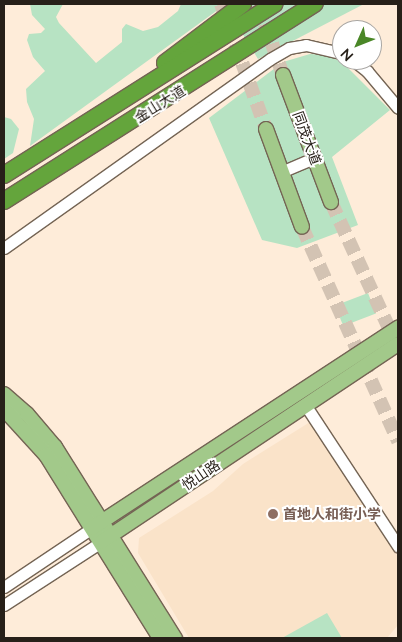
<!DOCTYPE html>
<meta charset="utf-8">
<style>
body{margin:0}
#map{position:relative;width:402px;height:642px;overflow:hidden;background:#feecd9;font-family:Lato,"Noto Sans SC",sans-serif}
div>[style]{position:absolute}
[style*='--x']{left:calc(var(--x)*1px);top:calc(var(--y)*1px);width:calc(var(--w)*1px);rotate:calc(var(--a)*1deg)}
.built>*{inset:0;background:#fae3c9}
.green>*{inset:0;background:#b7e3c3;transform-origin:0 0}
.major-tunnel>*{height:14px;margin-top:-7px;transform-origin:0;background:repeating-linear-gradient(90deg,#d3c3b3 0 14px,transparent 0 21px)}
.roads{filter:drop-shadow(1px 0 #746454) drop-shadow(-1px 0 #746454) drop-shadow(0 1px #746454) drop-shadow(0 -1px #746454)}
.minor>*{height:11px;margin:-5.5px;padding:0 5.5px;transform-origin:5.5px;border-radius:5.5px;background:#fff}
.major>*{height:14px;margin:-7px;padding:0 7px;transform-origin:7px;border-radius:7px;background:#a2c98a}
.highway>*{height:16px;margin:-8px;padding:0 8px;transform-origin:8px;border-radius:8px;background:#64a53c}
.dots>*{width:14px;height:14px;translate:-50% -50%;box-sizing:border-box;border:2px solid #fff;border-radius:50%}
span{translate:-50% -50%;white-space:nowrap;text-align:center;line-height:1.15;-webkit-text-stroke:4px #fff;paint-order:stroke}
.street-label{font-size:14px;color:#272019}
.education-label{font-size:14px;color:#785e54;font-weight:700}
.left{translate:0 -50%;text-align:left}
.frame{position:absolute;inset:0;border:5px solid #272019;pointer-events:none}
.north{position:absolute;left:332px;top:20px;width:50px;height:50px;box-sizing:border-box;background:#fff;border:1px solid #a9a6a3;border-radius:50%;rotate:226deg;font-size:14px;font-weight:700;line-height:20px;text-align:center;color:#272019}
.north::after{content:'';display:block;margin:auto;width:18px;height:22px;background:#4a8727;clip-path:polygon(50% 0,100% 100%,50% 72%,0 100%)}
</style>
<div id="map">
<div class="built">
<i style="clip-path:polygon(310px 422px,398px 557px,398px 625px,387px 638px,189px 638px,138px 553px,139px 538px,213px 491px,243px 464px)"></i>
</div>
<div class="green">
<i style="clip-path:polygon(30px 4px,63px 4px,56px 17px,59px 23px,96px 63px,122px 42px,122px 29px,126px 24px,143px 31px,158px 27px,178px 11px,181px 4px,226px 4px,30px 146px,34px 119px,27px 102px,26px 89px,45px 71px,33px 57px,27px 40px,29px 34px,41px 33px,45px 29px,32px 15px)"></i>
<i style="clip-path:polygon(249px 4px,364px 4px,258px 59px,234px 20px)"></i>
<i style="clip-path:polygon(310px 54px,326px 55px,342px 62px,390px 110px,332px 157px,358px 225px,297px 248px,262px 240px,209px 118px,283px 62px)"></i>
<i style="clip-path:polygon(4px 117px,11px 119px,19px 129px,13px 153px,4px 159px)"></i>
<i style="left:368px;top:293px;width:22px;height:35px;rotate:69deg"></i>
<i style="clip-path:polygon(327px 613px,342px 638px,282px 638px)"></i>
</div>
<div class="major-tunnel">
<i style="--x:221;--y:4;--w:133;--a:70.2"></i>
<i style="--x:258;--y:4;--w:75;--a:70.6"></i>
<i style="--x:331;--y:202;--w:155;--a:65.3"></i>
<i style="--x:302;--y:227;--w:235;--a:65.8"></i>
</div>
<div class="roads">
<div class="minor">
<i style="--x:353;--y:60;--w:18;--a:38"></i>
<i style="--x:367;--y:71;--w:48;--a:50"></i>
<i style="--x:281;--y:172;--w:36;--a:-23"></i>
<i style="--x:4;--y:248;--w:326;--a:-35.4"></i>
<i style="--x:270;--y:59;--w:22;--a:-30"></i>
<i style="--x:289;--y:48;--w:17;--a:-10"></i>
<i style="--x:306;--y:45;--w:37;--a:13"></i>
<i style="--x:306;--y:406;--w:168;--a:56.7"></i>
<i style="--x:4;--y:587;--w:106;--a:-33.8"></i>
<i style="--x:4;--y:605;--w:116;--a:-33"></i>
</div>
<div class="major">
<i style="--x:283;--y:75;--w:136;--a:69.3"></i>
<i style="--x:266;--y:129;--w:104;--a:69.8"></i>
<i style="--x:4;--y:394;--w:30;--a:41"></i>
<i style="--x:27;--y:414;--w:43;--a:49.7"></i>
<i style="--x:55;--y:447;--w:226;--a:57.9"></i>
<i style="--x:4;--y:409;--w:62;--a:47.6"></i>
<i style="--x:46;--y:455;--w:216;--a:58.1"></i>
<i style="--x:92;--y:528;--w:366;--a:-33.2"></i>
<i style="--x:101;--y:542;--w:357;--a:-33.7"></i>
</div>
<div class="highway">
<i style="--x:165;--y:63;--w:98;--a:-37.1"></i>
<i style="--x:4;--y:175;--w:320;--a:-32.3"></i>
<i style="--x:4;--y:201;--w:368;--a:-32.4"></i>
</div>
</div>
<div class="dots">
<i style="left:273px;top:514px;background:#8d6e63"></i>
</div>
<div class="street-label">
<span style="left:160px;top:104px;rotate:-32deg">金山大道</span>
<span style="left:307px;top:138px;rotate:70deg">同茂大道</span>
<span style="left:201px;top:475px;rotate:-34deg">悦山路</span>
</div>
<div class="education-label">
<span class="left" style="left:283px;top:514px">首地人和街小学</span>
</div>
<div class="frame"></div>
<div class="north">N</div>
</div>
